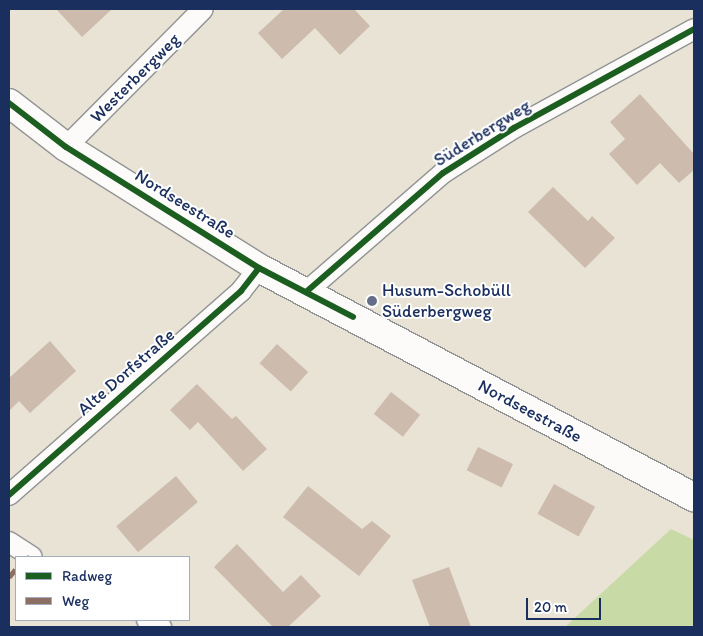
<!DOCTYPE html>
<meta charset="utf-8">
<style>
body{margin:0}
#map{position:relative;width:703px;height:636px;overflow:hidden;background:#e8e3d5;font-family:Itim,sans-serif}
div>[style]{position:absolute}
[style*='--x']{left:calc(var(--x)*1px);top:calc(var(--y)*1px);width:calc(var(--w)*1px);rotate:calc(var(--a)*1deg)}
.green>*{inset:0;background:#c8daa5}
.building>*{inset:0;background:#cdbcae;transform-origin:0 0}
.roads{filter:drop-shadow(1px 0 #929394) drop-shadow(-1px 0 #929394) drop-shadow(0 1px #929394) drop-shadow(0 -1px #929394)}
.street>*{height:20px;margin:-10px;padding:0 10px;transform-origin:10px;border-radius:10px;background:#fcfbf9}
.secondary>*{height:28px;margin:-14px;padding:0 14px;transform-origin:14px;border-radius:14px;background:#fcfbf9}
.quiet>*{height:5px;margin-top:-2.5px;transform-origin:0;background:repeating-linear-gradient(90deg,#8d6e63 0 10px,transparent 0 15px)}
.cycleway>*{height:6px;margin:-3px;padding:0 3px;transform-origin:3px;border-radius:3px;background:#1b5e20}
.dots>*{width:14px;height:14px;translate:-50% -50%;box-sizing:border-box;border:2px solid #fff;border-radius:50%}
span{translate:-50% -50%;white-space:nowrap;text-align:center;line-height:1.15;-webkit-text-stroke:4px #fff;paint-order:stroke}
.street-label{font-size:18px;color:#1b2f5e}
.poi-label{font-size:18px;color:#1b2f5e}
.left{translate:0 -50%;text-align:left}
.frame{position:absolute;inset:0;border:10px solid #1b2f5e;pointer-events:none}
.legend{position:absolute;left:15px;top:556px;width:175px;height:65px;box-sizing:border-box;background:#fff;border:1px solid #a4acbf;margin:0;padding:6px 9px;list-style:none;font-size:15px;color:#1b2f5e}
.legend li{display:flex;align-items:center;gap:10px;height:25px}
.legend b{width:25px;border:1px solid #a4acbf}
.scale{position:absolute;left:526px;top:598px;width:75px;height:22px;box-sizing:border-box;border:2px solid #1b2f5e;border-top:0;padding-left:6px;font-size:15px;line-height:18px;white-space:nowrap;color:#1b2f5e;-webkit-text-stroke:4px #fff;paint-order:stroke}
</style>
<div id="map">
<div class="green">
<i style="clip-path:polygon(671px 529px,694px 540px,694px 627px,565px 627px)"></i>
</div>
<div class="building">
<i style="clip-path:polygon(56px 9px,112px 9px,82px 37px)"></i>
<i style="clip-path:polygon(284px 9px,354px 9px,370px 26px,340px 55px,315px 28px,282px 59px,258px 33px)"></i>
<i style="clip-path:polygon(640px 94px,694px 154px,694px 170px,679px 183px,660px 163px,637px 185px,609px 154px,625px 139px,610px 122px)"></i>
<i style="clip-path:polygon(553px 187px,588px 221px,592px 216px,615px 238px,585px 268px,528px 212px)"></i>
<i style="clip-path:polygon(50px 341px,76px 371px,30px 413px,19px 401px,9px 411px,9px 378px)"></i>
<i style="left:277px;top:344px;width:42px;height:26px;rotate:42deg"></i>
<i style="clip-path:polygon(197px 384px,232px 419px,236px 416px,267px 449px,243px 471px,198px 422px,190px 430px,170px 410px)"></i>
<i style="left:391px;top:392px;width:37px;height:28px;rotate:38deg"></i>
<i style="left:478px;top:447px;width:39px;height:26px;rotate:26deg"></i>
<i style="left:176px;top:476px;width:34px;height:78px;rotate:50deg"></i>
<i style="left:554px;top:484px;width:47px;height:34px;rotate:29deg"></i>
<i style="clip-path:polygon(308px 486px,362px 529px,372px 521px,391px 536px,359px 576px,283px 517px)"></i>
<i style="clip-path:polygon(237px 544px,283px 592px,301px 575px,321px 596px,288px 627px,273px 627px,214px 567px)"></i>
<i style="clip-path:polygon(449px 567px,471px 627px,430px 627px,412px 580px)"></i>
</div>
<div class="roads">
<div class="street">
<i style="--x:66;--y:147;--w:194;--a:-45.2"></i>
<i style="--x:306;--y:292;--w:181;--a:-41"></i>
<i style="--x:443;--y:173;--w:84;--a:-32.4"></i>
<i style="--x:514;--y:128;--w:205;--a:-28.8"></i>
<i style="--x:9;--y:495;--w:309;--a:-41.3"></i>
<i style="--x:241;--y:291;--w:29;--a:-52"></i>
<i style="--x:9;--y:542;--w:27;--a:33"></i>
<i style="--x:147;--y:620;--w:16;--a:27"></i>
</div>
<div class="secondary">
<i style="--x:9;--y:103;--w:72;--a:37.7"></i>
<i style="--x:66;--y:147;--w:228;--a:32.1"></i>
<i style="--x:259;--y:268;--w:492;--a:27.8"></i>
</div>
</div>
<div class="quiet">
<i style="--x:29;--y:557;--w:1;--a:-45"></i>
<i style="--x:9;--y:577;--w:11;--a:-49"></i>
</div>
<div class="cycleway">
<i style="--x:9;--y:103;--w:72;--a:37.7"></i>
<i style="--x:66;--y:147;--w:228;--a:32.1"></i>
<i style="--x:259;--y:268;--w:106;--a:27.5"></i>
<i style="--x:306;--y:292;--w:181;--a:-41"></i>
<i style="--x:443;--y:173;--w:84;--a:-32.4"></i>
<i style="--x:514;--y:128;--w:205;--a:-28.8"></i>
<i style="--x:9;--y:495;--w:309;--a:-41.3"></i>
<i style="--x:241;--y:291;--w:29;--a:-52"></i>
</div>
<div class="dots">
<i style="left:372px;top:301px;background:#636e88"></i>
</div>
<div class="street-label">
<span style="left:135px;top:78px;rotate:-45deg">Westerbergweg</span>
<span style="left:482px;top:133px;rotate:-32deg">Süderbergweg</span>
<span style="left:185px;top:204px;rotate:32deg">Nordseestraße</span>
<span style="left:126px;top:372px;rotate:-41deg">Alte Dorfstraße</span>
<span style="left:530px;top:411px;rotate:28deg">Nordseestraße</span>
</div>
<div class="poi-label">
<span class="left" style="left:382px;top:301px">Husum-Schobüll<br>Süderbergweg</span>
</div>
<div class="frame"></div>
<ul class="legend">
<li><b style="height:6px;background:#1b5e20"></b>Radweg</li>
<li><b style="height:6px;background:#8d6e63"></b>Weg</li>
</ul>
<div class="scale">20 m</div>
</div>
